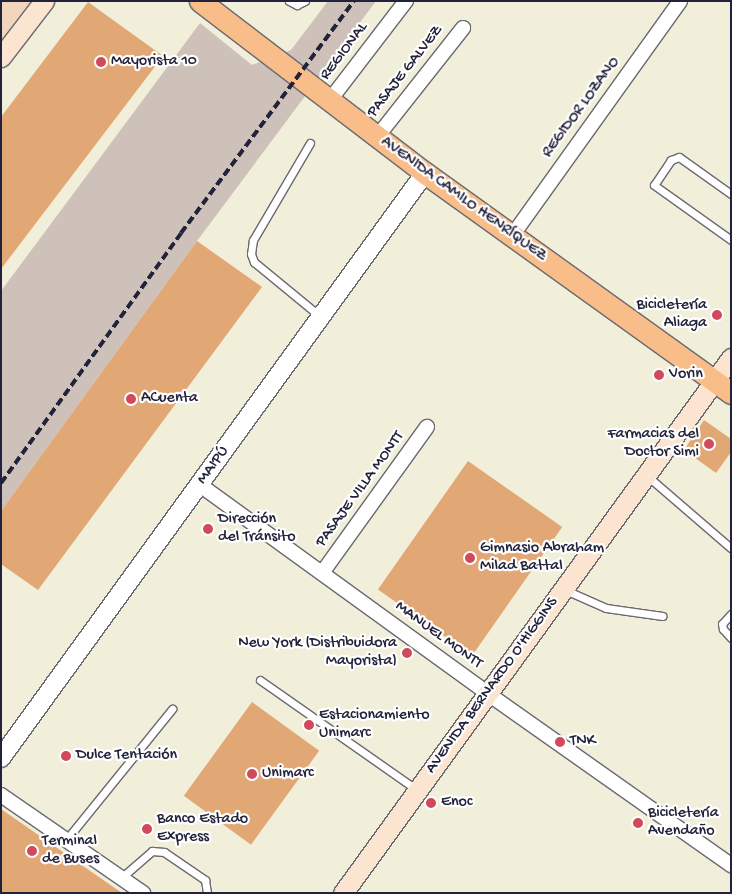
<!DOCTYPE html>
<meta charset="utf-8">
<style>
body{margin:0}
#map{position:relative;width:732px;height:894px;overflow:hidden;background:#f1eed9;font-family:"Gochi Hand",sans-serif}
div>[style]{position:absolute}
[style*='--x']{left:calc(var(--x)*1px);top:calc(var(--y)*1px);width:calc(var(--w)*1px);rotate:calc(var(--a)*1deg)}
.built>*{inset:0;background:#f1d5bd}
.industrial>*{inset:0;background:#cec1ba}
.building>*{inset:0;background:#e1a774;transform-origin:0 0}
.roads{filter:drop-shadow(1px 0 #6a6972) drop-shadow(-1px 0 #6a6972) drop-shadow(0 1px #6a6972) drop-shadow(0 -1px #6a6972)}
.service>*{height:7px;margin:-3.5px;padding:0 3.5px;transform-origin:3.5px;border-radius:3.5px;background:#fff}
.minor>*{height:14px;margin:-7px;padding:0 7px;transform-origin:7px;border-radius:7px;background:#fff}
.tertiary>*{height:18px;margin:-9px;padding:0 9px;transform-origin:9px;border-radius:9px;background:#fff}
.secondary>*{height:19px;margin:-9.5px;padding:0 9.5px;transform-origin:9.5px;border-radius:9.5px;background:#fce5d0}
.primary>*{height:21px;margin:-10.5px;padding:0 10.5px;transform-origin:10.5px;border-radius:10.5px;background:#f8bd89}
.rail>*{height:4px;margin-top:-2px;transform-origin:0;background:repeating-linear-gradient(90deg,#22223b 0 8px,transparent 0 12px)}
.dots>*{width:14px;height:14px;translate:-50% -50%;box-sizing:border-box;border:2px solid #fff;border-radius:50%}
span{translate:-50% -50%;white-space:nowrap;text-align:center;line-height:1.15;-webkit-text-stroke:4.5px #fff;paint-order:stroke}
.street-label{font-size:16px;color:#22223b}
.poi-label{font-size:16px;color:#22223b}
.left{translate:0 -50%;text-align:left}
.right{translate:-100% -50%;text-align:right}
.frame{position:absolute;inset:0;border:2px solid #22223b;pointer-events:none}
</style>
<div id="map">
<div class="built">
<i style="clip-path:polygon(1px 1px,33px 1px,1px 42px)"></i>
</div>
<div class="industrial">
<i style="clip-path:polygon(328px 1px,376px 1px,197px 241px,1px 511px,1px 291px,200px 23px,252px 65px,291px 50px)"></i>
</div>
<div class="building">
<i style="clip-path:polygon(88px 2px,163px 56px,1px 269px,1px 117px)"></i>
<i style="clip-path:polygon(197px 241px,262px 287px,38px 590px,1px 564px,1px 511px)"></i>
<i style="clip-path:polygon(704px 420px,731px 439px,731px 452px,716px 473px,684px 450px)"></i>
<i style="left:468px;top:461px;width:115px;height:157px;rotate:35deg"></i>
<i style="left:252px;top:702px;width:83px;height:116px;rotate:36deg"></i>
<i style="clip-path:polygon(1px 809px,122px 893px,1px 893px)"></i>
</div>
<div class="roads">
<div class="service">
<i style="--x:289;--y:1;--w:9;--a:27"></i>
<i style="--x:297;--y:5;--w:9;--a:-27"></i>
<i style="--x:310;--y:143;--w:113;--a:120.4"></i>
<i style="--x:253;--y:240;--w:14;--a:98"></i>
<i style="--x:251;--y:254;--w:9;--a:69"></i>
<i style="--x:254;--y:262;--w:87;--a:39.4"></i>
<i style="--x:731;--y:194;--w:64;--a:-144.6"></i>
<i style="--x:679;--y:157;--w:9;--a:159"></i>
<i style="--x:671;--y:160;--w:30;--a:124"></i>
<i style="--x:654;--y:185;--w:95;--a:35.5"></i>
<i style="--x:646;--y:475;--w:112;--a:40.7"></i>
<i style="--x:563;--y:589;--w:47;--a:23.8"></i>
<i style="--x:606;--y:608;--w:57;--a:8.1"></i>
<i style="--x:731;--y:614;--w:13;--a:132"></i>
<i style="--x:722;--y:624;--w:5;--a:79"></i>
<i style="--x:723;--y:629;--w:12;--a:48"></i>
<i style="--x:260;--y:680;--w:192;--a:35"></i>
<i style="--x:66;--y:840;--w:169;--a:-51"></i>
<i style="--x:121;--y:878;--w:41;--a:-41.1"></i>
<i style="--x:152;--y:851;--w:12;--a:5"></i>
<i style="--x:164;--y:852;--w:50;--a:34.3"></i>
<i style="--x:205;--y:880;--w:13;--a:81"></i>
</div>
<div class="minor">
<i style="--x:330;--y:100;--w:125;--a:-52.5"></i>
<i style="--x:377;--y:137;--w:139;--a:-51.7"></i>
<i style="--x:512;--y:236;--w:289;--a:-54.4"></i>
<i style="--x:200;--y:485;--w:354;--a:35.9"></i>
<i style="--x:487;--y:693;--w:299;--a:35.2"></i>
<i style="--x:322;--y:573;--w:180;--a:-54.3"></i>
<i style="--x:1;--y:795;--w:173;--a:34.6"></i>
</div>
<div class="tertiary">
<i style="--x:1;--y:758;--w:722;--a:-54.07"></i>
</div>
<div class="secondary">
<i style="--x:1;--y:57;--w:71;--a:-52.5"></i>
<i style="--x:343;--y:893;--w:661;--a:-54.05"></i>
</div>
<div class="primary">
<i style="--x:200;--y:1;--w:283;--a:37.4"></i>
<i style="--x:425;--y:173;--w:377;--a:35.7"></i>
</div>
</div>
<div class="rail">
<i style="--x:1;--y:483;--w:308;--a:-54.2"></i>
<i style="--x:181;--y:233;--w:289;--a:-53.3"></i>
</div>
<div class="dots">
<i style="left:101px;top:62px;background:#d1495b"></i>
<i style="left:717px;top:315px;background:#d1495b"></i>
<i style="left:659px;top:375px;background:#d1495b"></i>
<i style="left:131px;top:399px;background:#d1495b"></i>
<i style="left:709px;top:444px;background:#d1495b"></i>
<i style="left:208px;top:529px;background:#d1495b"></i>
<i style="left:470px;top:558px;background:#d1495b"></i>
<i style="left:407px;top:653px;background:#d1495b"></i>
<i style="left:309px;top:725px;background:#d1495b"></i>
<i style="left:560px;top:742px;background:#d1495b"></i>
<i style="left:66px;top:756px;background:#d1495b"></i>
<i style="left:252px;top:774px;background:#d1495b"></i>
<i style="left:431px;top:803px;background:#d1495b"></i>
<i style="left:638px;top:823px;background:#d1495b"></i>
<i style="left:147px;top:829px;background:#d1495b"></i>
<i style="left:32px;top:851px;background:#d1495b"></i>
</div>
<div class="street-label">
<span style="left:345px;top:52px;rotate:-53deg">REGIONAL</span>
<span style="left:406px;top:72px;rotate:-52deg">PASAJE GALVEZ</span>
<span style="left:582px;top:108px;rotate:-54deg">REGIDOR LOZANO</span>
<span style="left:463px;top:200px;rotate:36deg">AVENIDA CAMILO HENRÍQUEZ</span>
<span style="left:214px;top:466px;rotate:-54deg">MAIPÚ</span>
<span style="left:361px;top:490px;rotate:-54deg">PASAJE VILLA MONTT</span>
<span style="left:438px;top:636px;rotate:36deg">MANUEL MONTT</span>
<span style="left:493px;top:686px;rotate:-54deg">AVENIDA BERNARDO O'HIGGINS</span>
</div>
<div class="poi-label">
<span class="left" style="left:111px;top:62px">Mayorista 10</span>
<span class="right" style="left:707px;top:315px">Bicicletería<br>Aliaga</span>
<span class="left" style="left:669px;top:375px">Vorin</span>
<span class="left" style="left:141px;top:399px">ACuenta</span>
<span class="right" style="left:699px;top:444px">Farmacias del<br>Doctor Simi</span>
<span class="left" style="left:218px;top:529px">Dirección<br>del Tránsito</span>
<span class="left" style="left:480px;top:558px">Gimnasio Abraham<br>Milad Battal</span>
<span class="right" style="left:397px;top:653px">New York (Distribuidora<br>Mayorista)</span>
<span class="left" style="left:319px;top:725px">Estacionamiento<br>Unimarc</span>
<span class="left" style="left:570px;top:742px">TNK</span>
<span class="left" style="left:76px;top:756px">Dulce Tentación</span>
<span class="left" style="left:262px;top:774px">Unimarc</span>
<span class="left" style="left:441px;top:803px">Enoc</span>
<span class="left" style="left:648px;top:823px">Bicicletería<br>Avendaño</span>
<span class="left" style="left:157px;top:829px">Banco Estado<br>Express</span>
<span class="left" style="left:42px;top:851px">Terminal<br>de Buses</span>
</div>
<div class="frame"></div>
</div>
